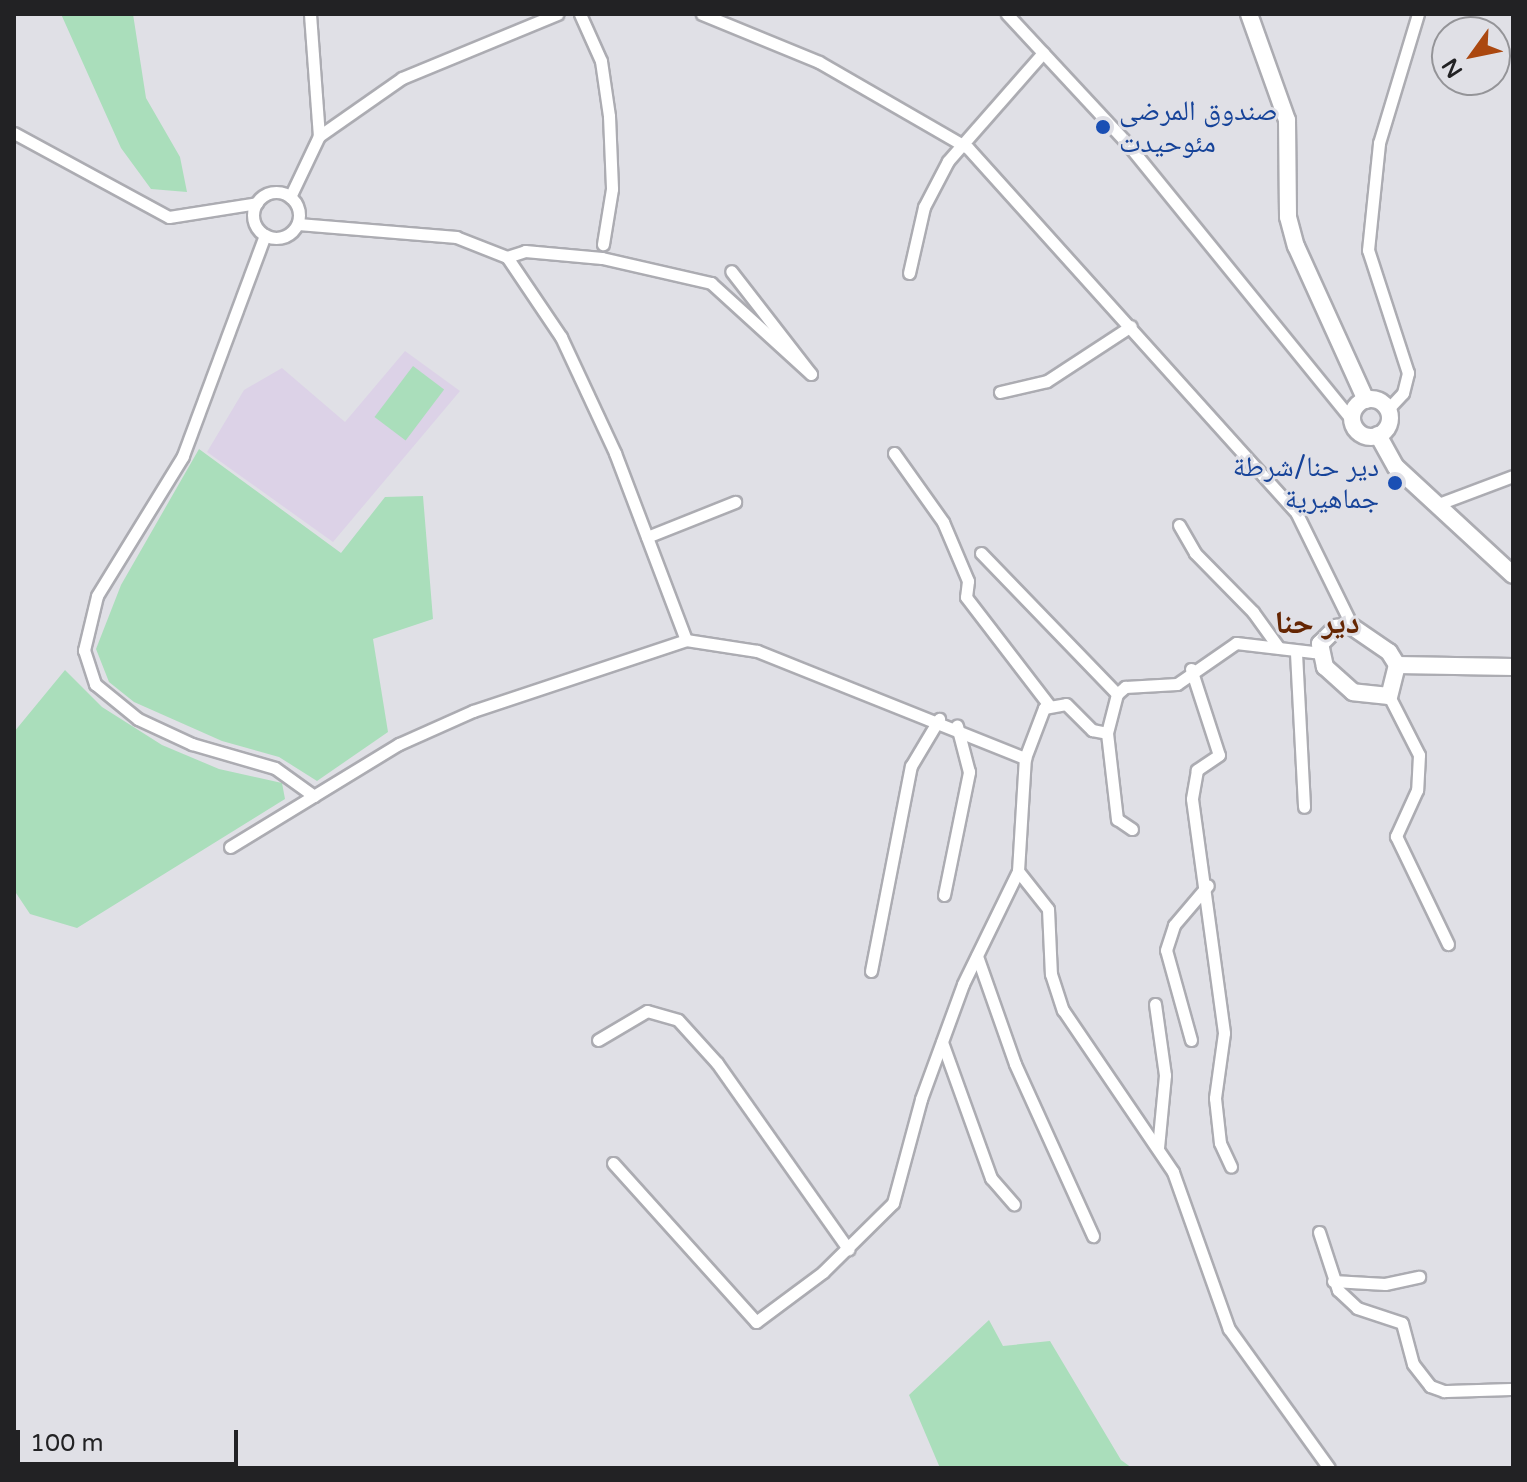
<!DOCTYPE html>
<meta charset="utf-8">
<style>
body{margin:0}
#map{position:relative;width:1527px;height:1482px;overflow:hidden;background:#e0e0e6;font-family:"Varela Round","Noto Naskh Arabic",sans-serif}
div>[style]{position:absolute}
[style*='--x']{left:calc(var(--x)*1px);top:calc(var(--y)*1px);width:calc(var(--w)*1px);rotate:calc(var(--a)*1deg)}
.education>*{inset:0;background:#dcd2e7}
.green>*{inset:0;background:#aadebb;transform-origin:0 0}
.roads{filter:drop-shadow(2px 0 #acacb2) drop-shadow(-2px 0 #acacb2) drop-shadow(0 2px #acacb2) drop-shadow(0 -2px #acacb2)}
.street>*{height:11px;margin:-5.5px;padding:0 5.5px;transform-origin:5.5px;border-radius:5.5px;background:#fff}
.street>.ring{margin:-5.5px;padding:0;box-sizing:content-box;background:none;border:11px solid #fff;border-radius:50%}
.secondary>*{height:16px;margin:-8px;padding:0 8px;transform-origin:8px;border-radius:8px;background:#fff}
.secondary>.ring{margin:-8px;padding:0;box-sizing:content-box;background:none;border:16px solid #fff;border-radius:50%}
.dots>*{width:22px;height:22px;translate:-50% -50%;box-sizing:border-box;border:4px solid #e0e0e6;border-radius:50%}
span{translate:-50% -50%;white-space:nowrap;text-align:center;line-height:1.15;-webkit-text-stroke:6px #e0e0e6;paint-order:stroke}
.transit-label{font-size:28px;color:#164399}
.left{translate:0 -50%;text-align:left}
.right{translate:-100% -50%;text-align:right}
.quarter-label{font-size:32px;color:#652603;font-weight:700}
.frame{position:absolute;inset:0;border:16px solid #222224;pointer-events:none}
.north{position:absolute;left:1431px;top:16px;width:80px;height:80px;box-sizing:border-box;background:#e0e0e6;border:2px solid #949498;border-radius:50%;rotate:237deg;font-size:22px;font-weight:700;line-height:32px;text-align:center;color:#222224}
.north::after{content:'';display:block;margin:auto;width:28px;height:36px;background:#ab4810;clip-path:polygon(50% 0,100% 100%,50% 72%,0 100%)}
.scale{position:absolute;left:16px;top:1430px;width:222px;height:36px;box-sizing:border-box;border:4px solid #222224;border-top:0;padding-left:10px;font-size:24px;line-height:28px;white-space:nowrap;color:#222224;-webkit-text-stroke:6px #e0e0e6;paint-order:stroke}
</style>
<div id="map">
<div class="education">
<i style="clip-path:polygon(405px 351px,460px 391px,333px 542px,207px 452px,244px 390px,282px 368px,345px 422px)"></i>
</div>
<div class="green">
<i style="clip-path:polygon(61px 14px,133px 14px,146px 98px,180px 157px,187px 192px,151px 189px,121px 148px)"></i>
<i style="left:413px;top:366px;width:39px;height:64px;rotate:37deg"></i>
<i style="clip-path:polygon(199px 449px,341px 553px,385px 497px,423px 496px,433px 619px,373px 639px,388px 732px,317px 781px,279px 757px,222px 741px,134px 702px,109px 682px,96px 649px,121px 585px)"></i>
<i style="clip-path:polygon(65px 670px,102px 707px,162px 745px,219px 769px,282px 783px,285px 799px,77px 928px,30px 914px,14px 890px,14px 732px)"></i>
<i style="clip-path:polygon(989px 1320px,1003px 1346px,1050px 1341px,1121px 1460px,1132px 1468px,940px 1468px,909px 1395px)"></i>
</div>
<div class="roads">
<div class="street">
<i style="--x:310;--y:14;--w:122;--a:85.8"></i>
<i style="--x:580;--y:14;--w:51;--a:65.9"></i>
<i style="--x:601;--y:61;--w:56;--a:81.7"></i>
<i style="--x:609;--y:116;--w:73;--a:87.6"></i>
<i style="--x:612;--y:189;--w:56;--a:99.3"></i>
<i style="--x:702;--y:14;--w:126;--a:22.3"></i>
<i style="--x:819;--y:62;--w:172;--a:30"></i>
<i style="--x:968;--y:148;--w:492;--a:48"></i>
<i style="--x:1297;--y:514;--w:127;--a:63.8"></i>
<i style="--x:1007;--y:14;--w:175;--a:47.1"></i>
<i style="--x:1126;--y:142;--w:362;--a:50.9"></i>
<i style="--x:14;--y:133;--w:176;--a:28.5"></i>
<i style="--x:169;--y:217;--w:89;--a:-9"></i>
<i class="ring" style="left:253px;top:192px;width:35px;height:35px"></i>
<i style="--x:290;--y:197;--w:68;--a:-64.6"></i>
<i style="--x:319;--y:136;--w:101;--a:-34.9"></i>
<i style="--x:402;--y:78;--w:168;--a:-22.4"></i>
<i style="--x:298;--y:224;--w:159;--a:4.7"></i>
<i style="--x:456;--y:237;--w:55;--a:21.4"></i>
<i style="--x:507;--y:257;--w:97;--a:56"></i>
<i style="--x:561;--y:337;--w:128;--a:65"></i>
<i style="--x:615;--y:453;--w:200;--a:69.2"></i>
<i style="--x:265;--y:235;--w:236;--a:110.4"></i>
<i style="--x:183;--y:456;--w:164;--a:121.6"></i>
<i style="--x:97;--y:596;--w:56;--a:103.5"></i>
<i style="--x:84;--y:650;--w:36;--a:72"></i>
<i style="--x:95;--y:684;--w:55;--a:39.1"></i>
<i style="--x:138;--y:719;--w:60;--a:24.8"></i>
<i style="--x:192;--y:744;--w:86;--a:16.1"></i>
<i style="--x:275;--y:768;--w:48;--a:35.7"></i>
<i style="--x:507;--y:257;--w:19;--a:-18"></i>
<i style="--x:525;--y:251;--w:77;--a:5.2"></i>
<i style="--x:602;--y:258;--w:112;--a:12.9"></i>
<i style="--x:711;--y:283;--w:135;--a:42.3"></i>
<i style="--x:811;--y:374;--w:130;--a:-127.8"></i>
<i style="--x:909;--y:273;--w:68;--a:-77.2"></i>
<i style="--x:924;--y:207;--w:52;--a:-62.4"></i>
<i style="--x:948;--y:161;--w:144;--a:-48.7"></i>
<i style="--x:1000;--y:392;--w:48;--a:-13.2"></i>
<i style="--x:1047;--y:381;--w:100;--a:-33.2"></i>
<i style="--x:1388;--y:409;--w:22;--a:-47"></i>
<i style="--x:1403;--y:393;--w:21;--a:-76"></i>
<i style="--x:1408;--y:373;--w:129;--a:-108"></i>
<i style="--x:1368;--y:250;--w:108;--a:-84.1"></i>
<i style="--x:1379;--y:143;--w:135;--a:-73.2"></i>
<i style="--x:894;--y:453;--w:85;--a:54.6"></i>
<i style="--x:943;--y:522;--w:64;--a:67"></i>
<i style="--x:968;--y:581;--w:16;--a:97"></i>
<i style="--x:966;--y:597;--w:136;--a:52.5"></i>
<i style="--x:1436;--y:505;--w:82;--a:-20.6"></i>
<i style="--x:1179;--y:525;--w:32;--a:60"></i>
<i style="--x:1195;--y:553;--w:83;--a:45.5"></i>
<i style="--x:1253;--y:612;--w:44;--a:54.2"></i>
<i style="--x:647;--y:537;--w:95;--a:-21.7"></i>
<i style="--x:981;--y:553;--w:196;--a:46"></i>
<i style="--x:1296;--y:653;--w:154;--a:87"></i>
<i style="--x:1191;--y:669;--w:90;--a:72"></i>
<i style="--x:1219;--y:755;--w:27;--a:146"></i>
<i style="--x:1197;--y:770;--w:29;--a:100"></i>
<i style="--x:1192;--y:799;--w:236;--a:82.2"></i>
<i style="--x:1224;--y:1033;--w:66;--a:97.9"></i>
<i style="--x:1215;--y:1098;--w:45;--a:83.7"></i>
<i style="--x:1220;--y:1143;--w:26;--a:65"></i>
<i style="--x:1389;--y:696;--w:66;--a:63"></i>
<i style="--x:1419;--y:755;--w:35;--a:93"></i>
<i style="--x:1417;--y:790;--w:51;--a:114.5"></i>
<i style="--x:1396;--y:836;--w:120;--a:64.3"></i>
<i style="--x:1107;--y:733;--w:87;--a:83.4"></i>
<i style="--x:1117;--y:819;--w:18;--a:34"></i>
<i style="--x:230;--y:847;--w:198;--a:-31.4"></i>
<i style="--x:399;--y:744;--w:81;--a:-24"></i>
<i style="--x:473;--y:711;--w:225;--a:-18.4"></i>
<i style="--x:686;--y:640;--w:72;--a:8.8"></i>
<i style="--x:757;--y:651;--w:289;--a:21.8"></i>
<i style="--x:1018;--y:871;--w:48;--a:51.7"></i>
<i style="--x:1048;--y:909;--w:65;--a:87.4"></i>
<i style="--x:1051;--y:974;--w:38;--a:72"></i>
<i style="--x:1063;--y:1010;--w:196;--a:55.8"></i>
<i style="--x:1173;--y:1172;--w:167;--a:70.4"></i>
<i style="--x:1229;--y:1329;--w:171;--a:54.3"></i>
<i style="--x:944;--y:895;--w:126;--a:-78.5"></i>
<i style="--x:969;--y:772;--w:48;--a:-104.6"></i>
<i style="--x:977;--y:956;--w:114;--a:70.6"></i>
<i style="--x:1015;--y:1064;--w:189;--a:65.6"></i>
<i style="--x:871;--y:971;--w:209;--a:-79"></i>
<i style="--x:911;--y:766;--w:55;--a:-59.2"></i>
<i style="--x:1155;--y:1004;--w:72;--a:82"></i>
<i style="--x:1165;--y:1075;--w:73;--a:95.5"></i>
<i style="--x:598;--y:1040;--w:57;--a:-30.6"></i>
<i style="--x:647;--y:1011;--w:32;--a:16"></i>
<i style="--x:678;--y:1020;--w:58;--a:47.8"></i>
<i style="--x:717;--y:1063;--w:228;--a:54.8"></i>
<i style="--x:1191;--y:1040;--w:93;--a:-105.5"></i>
<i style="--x:1166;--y:950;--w:26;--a:-72"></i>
<i style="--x:1174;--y:925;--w:52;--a:-49.6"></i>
<i style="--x:942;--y:1042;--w:145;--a:70.2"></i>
<i style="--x:991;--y:1178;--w:35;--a:49"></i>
<i style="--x:613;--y:1163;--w:214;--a:48"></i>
<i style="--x:756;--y:1322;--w:84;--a:-36.7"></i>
<i style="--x:823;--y:1272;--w:98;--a:-44.6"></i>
<i style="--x:893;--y:1203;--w:108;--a:-74.9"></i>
<i style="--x:921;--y:1099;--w:122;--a:-69.9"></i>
<i style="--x:963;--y:984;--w:126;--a:-64"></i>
<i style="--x:1018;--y:871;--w:113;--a:-86.5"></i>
<i style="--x:1025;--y:758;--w:53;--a:-69.2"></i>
<i style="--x:1044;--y:708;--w:22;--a:-10"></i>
<i style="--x:1066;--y:704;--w:37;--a:45"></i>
<i style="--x:1092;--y:730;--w:15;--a:11"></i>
<i style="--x:1107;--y:733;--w:40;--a:-75.6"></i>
<i style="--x:1117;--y:694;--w:11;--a:-41"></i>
<i style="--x:1125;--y:687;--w:52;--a:-3.3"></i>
<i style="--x:1177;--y:684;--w:72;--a:-34.8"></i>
<i style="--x:1236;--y:643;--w:86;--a:6.7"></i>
<i style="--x:1319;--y:1232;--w:61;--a:71.9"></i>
<i style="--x:1338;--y:1290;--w:26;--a:43"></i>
<i style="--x:1357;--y:1308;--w:47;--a:18.4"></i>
<i style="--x:1402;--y:1323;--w:42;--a:75"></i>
<i style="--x:1413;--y:1364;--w:28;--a:52"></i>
<i style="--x:1430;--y:1386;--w:15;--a:20"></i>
<i style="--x:1444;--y:1391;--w:69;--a:-1.7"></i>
<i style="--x:1333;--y:1281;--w:52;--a:3.3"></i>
<i style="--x:1385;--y:1284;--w:35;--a:-12"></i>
</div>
<div class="secondary">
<i style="--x:1249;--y:14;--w:113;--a:70.3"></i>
<i style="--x:1287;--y:120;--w:97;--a:89.4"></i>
<i style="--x:1288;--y:217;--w:30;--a:75"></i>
<i style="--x:1296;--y:246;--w:169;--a:65.6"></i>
<i class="ring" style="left:1352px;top:399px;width:22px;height:22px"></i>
<i style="--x:1378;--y:435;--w:37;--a:61"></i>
<i style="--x:1396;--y:467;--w:159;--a:42.7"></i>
<i style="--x:1351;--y:626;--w:46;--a:34.4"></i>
<i style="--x:1389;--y:652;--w:15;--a:58"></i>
<i style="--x:1397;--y:665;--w:32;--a:104"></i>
<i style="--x:1389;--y:696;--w:36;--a:-174"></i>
<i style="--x:1353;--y:692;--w:38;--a:-138"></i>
<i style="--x:1325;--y:667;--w:24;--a:-102"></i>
<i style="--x:1320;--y:644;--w:23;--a:-45"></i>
<i style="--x:1336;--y:628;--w:15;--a:-8"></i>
<i style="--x:1397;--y:665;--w:116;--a:1"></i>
</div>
</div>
<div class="dots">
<i style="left:1103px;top:127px;background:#1a4fb4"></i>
<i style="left:1395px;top:483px;background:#1a4fb4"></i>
</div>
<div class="transit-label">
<span class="left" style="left:1119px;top:127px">صندوق المرضى<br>مئوحيدت</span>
<span class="right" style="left:1379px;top:483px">دير حنا/شرطة<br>جماهيرية</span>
</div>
<div class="quarter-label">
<span style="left:1317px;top:623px">دير حنا</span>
</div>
<div class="frame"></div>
<div class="north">N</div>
<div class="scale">100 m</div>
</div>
